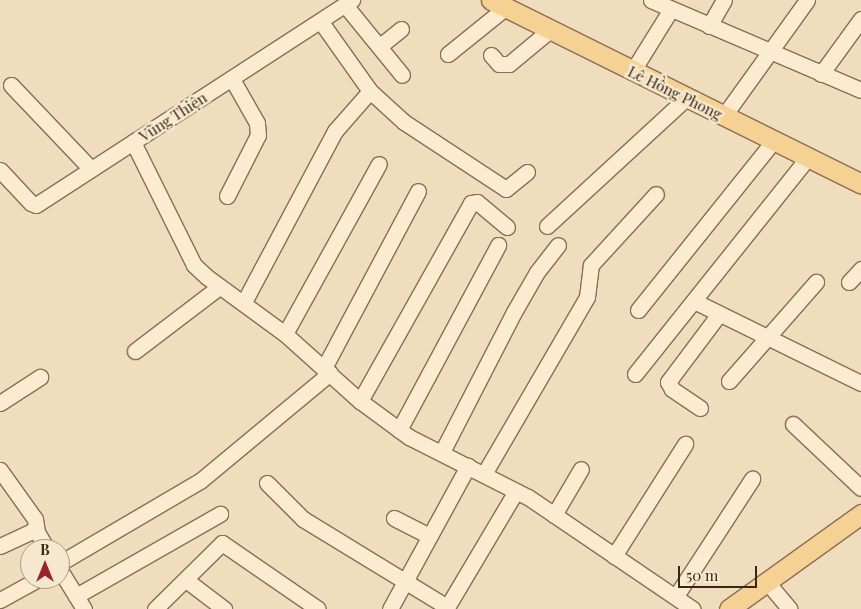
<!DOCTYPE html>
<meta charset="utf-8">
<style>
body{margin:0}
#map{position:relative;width:861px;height:609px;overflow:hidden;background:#efddbe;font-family:"Playfair Display",serif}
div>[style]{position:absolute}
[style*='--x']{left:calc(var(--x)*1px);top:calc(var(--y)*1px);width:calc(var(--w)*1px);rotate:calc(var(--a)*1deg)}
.roads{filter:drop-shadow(1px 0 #886e56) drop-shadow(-1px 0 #886e56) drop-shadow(0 1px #886e56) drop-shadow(0 -1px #886e56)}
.minor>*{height:15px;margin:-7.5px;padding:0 7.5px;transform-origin:7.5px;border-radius:7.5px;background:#faebd1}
.major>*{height:19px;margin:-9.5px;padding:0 9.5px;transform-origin:9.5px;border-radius:9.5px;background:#f5d193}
span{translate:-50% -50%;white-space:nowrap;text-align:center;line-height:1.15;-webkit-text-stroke:5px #f6e8ce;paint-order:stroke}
.street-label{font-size:15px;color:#37271b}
.north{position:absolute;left:20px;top:539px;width:50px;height:50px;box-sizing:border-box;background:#f6e8ce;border:1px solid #aa9b86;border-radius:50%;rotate:0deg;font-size:14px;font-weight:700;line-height:20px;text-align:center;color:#37271b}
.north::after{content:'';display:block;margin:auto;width:18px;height:22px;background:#99242c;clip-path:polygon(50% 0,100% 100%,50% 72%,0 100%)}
.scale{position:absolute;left:678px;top:566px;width:79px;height:22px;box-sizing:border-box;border:2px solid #37271b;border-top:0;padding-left:6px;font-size:15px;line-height:18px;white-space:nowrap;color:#37271b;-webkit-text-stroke:4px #f6e8ce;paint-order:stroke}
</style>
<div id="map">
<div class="roads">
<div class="minor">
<i style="--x:651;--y:0;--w:228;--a:23.2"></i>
<i style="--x:345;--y:5;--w:90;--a:50.8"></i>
<i style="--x:321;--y:22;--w:85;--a:54.6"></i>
<i style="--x:370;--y:91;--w:46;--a:42.4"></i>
<i style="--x:404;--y:122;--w:122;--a:33.3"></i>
<i style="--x:506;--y:189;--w:27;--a:-39"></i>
<i style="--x:709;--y:26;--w:30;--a:-60"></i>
<i style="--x:380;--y:46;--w:27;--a:-39"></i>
<i style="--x:448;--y:54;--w:73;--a:-38.9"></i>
<i style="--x:491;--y:55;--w:12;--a:48"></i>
<i style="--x:499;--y:64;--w:10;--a:0"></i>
<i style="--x:509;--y:64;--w:53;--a:-39.7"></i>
<i style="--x:632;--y:72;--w:74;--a:-58.2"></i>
<i style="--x:821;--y:74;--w:68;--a:-54"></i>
<i style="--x:11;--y:85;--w:116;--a:46.4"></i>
<i style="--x:723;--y:117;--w:144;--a:-54.3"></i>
<i style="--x:133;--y:142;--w:137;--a:63.6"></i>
<i style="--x:194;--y:265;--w:18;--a:43"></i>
<i style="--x:207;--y:277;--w:97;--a:36.2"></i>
<i style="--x:285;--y:334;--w:101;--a:41.8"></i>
<i style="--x:360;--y:401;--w:61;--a:36.3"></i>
<i style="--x:409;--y:437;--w:133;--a:26.8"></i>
<i style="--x:528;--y:497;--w:199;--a:34.2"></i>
<i style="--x:0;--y:170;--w:45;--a:46.8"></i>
<i style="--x:31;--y:203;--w:5;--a:22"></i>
<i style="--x:36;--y:205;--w:377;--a:-33"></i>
<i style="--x:227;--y:196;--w:68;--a:-63.1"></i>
<i style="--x:258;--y:135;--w:12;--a:-95"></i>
<i style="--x:257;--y:123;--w:51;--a:-119.6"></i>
<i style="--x:547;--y:226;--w:188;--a:-42.6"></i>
<i style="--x:849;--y:282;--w:18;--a:-47"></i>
<i style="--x:694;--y:301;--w:186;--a:26.2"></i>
<i style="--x:244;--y:302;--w:194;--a:-62"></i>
<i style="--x:335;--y:131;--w:53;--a:-48.8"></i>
<i style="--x:638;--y:310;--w:218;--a:-51.3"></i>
<i style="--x:285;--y:334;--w:194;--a:-61.1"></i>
<i style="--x:135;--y:351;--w:106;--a:-37.3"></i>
<i style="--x:325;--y:366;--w:198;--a:-62"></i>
<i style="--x:635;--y:374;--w:278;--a:-51.4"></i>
<i style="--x:729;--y:381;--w:132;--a:-48.7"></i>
<i style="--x:360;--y:401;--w:227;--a:-60.7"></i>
<i style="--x:471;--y:203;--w:6;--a:-9"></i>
<i style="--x:477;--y:202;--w:39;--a:40"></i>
<i style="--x:0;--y:403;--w:48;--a:-33"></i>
<i style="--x:700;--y:408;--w:34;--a:-146"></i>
<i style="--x:672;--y:389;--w:8;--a:-120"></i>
<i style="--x:668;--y:382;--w:85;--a:-53.1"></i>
<i style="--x:793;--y:424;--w:93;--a:43.3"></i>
<i style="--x:399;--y:430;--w:210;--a:-61.8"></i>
<i style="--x:442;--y:452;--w:157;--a:-62.8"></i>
<i style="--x:514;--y:312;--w:46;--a:-60.1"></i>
<i style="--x:537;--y:272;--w:34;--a:-52"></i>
<i style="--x:0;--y:470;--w:60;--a:54.5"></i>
<i style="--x:35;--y:519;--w:13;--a:81"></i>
<i style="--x:484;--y:474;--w:205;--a:-59.8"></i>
<i style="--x:587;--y:297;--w:32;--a:-83"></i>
<i style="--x:591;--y:265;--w:96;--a:-47.5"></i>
<i style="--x:267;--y:483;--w:51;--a:45"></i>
<i style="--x:303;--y:519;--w:169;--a:31.4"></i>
<i style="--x:554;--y:515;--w:53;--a:-59.6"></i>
<i style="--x:394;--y:518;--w:38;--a:27"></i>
<i style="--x:0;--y:546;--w:35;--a:-25"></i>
<i style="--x:32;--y:531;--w:5;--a:11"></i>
<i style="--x:37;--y:532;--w:20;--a:60"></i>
<i style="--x:614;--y:556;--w:133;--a:-57.6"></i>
<i style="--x:60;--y:563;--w:162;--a:-30.4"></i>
<i style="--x:200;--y:481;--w:169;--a:-39.7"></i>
<i style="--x:60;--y:570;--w:46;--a:58.4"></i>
<i style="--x:186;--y:580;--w:48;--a:37.3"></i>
<i style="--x:767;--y:582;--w:35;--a:50"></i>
<i style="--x:76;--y:596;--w:166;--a:-29.7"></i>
<i style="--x:676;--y:596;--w:140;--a:-57"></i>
<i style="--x:0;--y:600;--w:43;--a:-28.9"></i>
<i style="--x:155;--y:609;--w:94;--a:-44.6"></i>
<i style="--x:222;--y:543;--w:116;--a:34.5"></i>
<i style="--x:390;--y:609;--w:163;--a:-61.4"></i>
<i style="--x:446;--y:609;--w:137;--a:-59.3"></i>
</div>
<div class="major">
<i style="--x:491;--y:0;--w:413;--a:26.4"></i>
<i style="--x:729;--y:609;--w:163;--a:-35.7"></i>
</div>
</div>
<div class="street-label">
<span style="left:675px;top:93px;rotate:26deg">Lê Hồng Phong</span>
<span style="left:173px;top:117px;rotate:-33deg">Vũng Thiện</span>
</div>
<div class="north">B</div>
<div class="scale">50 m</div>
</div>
